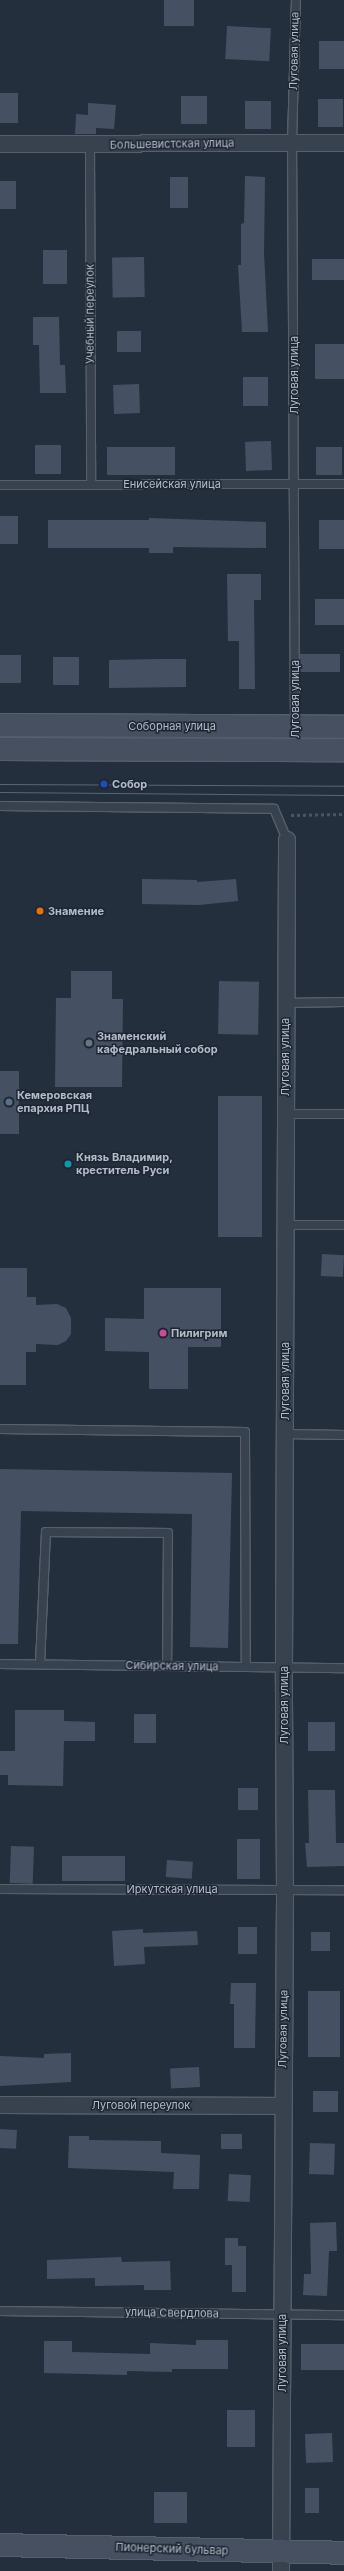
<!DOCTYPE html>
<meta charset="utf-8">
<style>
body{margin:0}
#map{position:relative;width:344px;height:2571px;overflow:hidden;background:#242f3e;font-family:Inter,sans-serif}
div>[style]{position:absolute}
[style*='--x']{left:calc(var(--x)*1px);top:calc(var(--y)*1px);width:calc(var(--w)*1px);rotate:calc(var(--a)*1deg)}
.building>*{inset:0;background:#455162;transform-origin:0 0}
.path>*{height:2.5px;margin-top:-1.25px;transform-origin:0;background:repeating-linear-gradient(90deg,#44595c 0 3px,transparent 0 6px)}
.roads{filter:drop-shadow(1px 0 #565f6c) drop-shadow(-1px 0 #565f6c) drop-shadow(0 1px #565f6c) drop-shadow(0 -1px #565f6c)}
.lane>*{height:8px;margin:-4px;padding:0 4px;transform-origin:4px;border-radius:4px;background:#38414e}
.street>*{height:16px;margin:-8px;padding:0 8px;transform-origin:8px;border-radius:8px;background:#38414e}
.secondary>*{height:22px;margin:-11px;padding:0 11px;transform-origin:11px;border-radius:11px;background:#465061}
.tram>*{height:1px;margin:-0.5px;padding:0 0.5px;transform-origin:0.5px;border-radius:0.5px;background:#5a6575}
.dots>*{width:11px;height:11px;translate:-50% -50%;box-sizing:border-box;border:2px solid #1d2633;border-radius:50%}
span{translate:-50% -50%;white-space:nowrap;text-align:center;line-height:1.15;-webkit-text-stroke:3px #1d2633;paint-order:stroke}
.street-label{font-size:11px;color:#b4bcc9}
.poi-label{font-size:11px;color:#b4bcc9;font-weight:700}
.left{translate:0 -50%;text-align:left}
</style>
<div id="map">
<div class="building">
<i style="left:164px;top:0;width:30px;height:26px"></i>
<i style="left:227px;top:26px;width:44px;height:33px;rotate:3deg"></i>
<i style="left:319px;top:41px;width:25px;height:28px"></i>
<i style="left:0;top:93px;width:18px;height:30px"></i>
<i style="left:181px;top:96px;width:26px;height:28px"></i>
<i style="left:318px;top:99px;width:25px;height:28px"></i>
<i style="left:245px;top:101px;width:26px;height:28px"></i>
<i style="clip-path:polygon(88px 103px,116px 105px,114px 129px,96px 128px,96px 134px,75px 134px,76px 114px,88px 115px)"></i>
<i style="clip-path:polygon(245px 176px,265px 177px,264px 253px,268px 332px,242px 332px,238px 265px,241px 265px,241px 224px,244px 223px)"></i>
<i style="left:188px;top:177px;width:31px;height:18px;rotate:90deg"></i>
<i style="left:0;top:181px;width:16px;height:28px"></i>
<i style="left:43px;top:250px;width:24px;height:34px"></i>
<i style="left:144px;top:257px;width:40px;height:32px;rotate:89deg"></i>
<i style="left:344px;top:259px;width:21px;height:32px;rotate:90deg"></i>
<i style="clip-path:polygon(33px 317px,59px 317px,60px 365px,65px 365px,66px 393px,40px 393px,39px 345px,33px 345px)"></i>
<i style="left:117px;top:331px;width:24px;height:21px"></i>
<i style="left:315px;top:344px;width:29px;height:35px"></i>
<i style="left:243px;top:377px;width:25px;height:29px"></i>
<i style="left:139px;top:384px;width:29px;height:26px;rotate:88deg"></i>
<i style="left:271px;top:441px;width:29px;height:26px;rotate:88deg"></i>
<i style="left:35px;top:445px;width:26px;height:29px"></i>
<i style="left:107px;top:447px;width:68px;height:28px"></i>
<i style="left:316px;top:447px;width:26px;height:28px"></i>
<i style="left:0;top:516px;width:18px;height:28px"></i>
<i style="clip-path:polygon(149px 518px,266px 522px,266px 548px,173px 547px,173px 553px,149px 553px,149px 548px,48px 548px,48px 520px,149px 520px)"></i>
<i style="left:319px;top:520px;width:25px;height:29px"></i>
<i style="clip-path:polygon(227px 574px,261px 574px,261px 600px,254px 600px,255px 689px,239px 689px,239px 641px,228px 641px)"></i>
<i style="left:315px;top:599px;width:29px;height:26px"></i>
<i style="left:300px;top:654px;width:40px;height:18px"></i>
<i style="left:0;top:655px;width:21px;height:28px"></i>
<i style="left:53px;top:657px;width:26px;height:28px"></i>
<i style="clip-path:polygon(160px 659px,186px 659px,186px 687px,109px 688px,109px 660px)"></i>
<i style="clip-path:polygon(142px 879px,197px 880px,197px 882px,236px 879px,238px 901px,199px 905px,142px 904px)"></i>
<i style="clip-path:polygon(71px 971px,112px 971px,112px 999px,123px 999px,122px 1087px,55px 1087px,56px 998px,71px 998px)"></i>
<i style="left:219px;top:981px;width:40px;height:53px;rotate:1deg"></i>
<i style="left:0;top:1071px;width:19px;height:63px"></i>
<i style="left:218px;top:1096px;width:44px;height:141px"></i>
<i style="left:322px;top:1254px;width:22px;height:22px;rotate:3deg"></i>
<i style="clip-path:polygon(0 1268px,27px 1268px,27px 1297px,36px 1297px,36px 1305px,57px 1304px,66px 1308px,71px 1318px,71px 1334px,66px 1341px,58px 1345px,36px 1344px,36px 1352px,26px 1352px,26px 1385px,0 1385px)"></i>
<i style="clip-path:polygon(144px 1288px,221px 1288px,221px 1347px,188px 1347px,188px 1389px,149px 1389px,149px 1352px,105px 1351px,105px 1318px,144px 1319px)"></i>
<i style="clip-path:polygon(0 1469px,232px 1473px,228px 1648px,190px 1647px,192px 1514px,21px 1511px,18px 1644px,0 1644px)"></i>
<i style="clip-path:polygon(15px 1710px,64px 1710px,64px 1721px,95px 1722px,95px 1741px,64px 1741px,63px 1786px,8px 1785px,8px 1775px,0 1775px,0 1751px,15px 1751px)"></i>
<i style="left:134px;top:1714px;width:22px;height:29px"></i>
<i style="left:308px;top:1722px;width:27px;height:29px"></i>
<i style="left:238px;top:1788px;width:20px;height:22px"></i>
<i style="clip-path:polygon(308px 1790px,335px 1790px,336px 1843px,344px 1843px,344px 1866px,307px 1867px,305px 1843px,309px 1843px)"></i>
<i style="left:237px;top:1839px;width:23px;height:40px"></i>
<i style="left:11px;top:1846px;width:23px;height:37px;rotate:2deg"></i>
<i style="left:62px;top:1856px;width:63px;height:25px"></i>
<i style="left:167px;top:1860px;width:26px;height:17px;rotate:4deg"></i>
<i style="left:238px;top:1927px;width:19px;height:27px"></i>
<i style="clip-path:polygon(143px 1929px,143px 1933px,197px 1931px,198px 1945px,144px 1947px,145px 1964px,114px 1966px,112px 1931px)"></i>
<i style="left:311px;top:1932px;width:19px;height:19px"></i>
<i style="clip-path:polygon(231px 1983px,256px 1983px,255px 2048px,234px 2048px,234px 2004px,230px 2004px)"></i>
<i style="left:308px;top:1991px;width:32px;height:66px"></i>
<i style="clip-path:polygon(71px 2053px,71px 2082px,0 2086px,0 2056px,44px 2058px,44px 2054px)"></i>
<i style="left:199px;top:2067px;width:20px;height:29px;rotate:87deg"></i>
<i style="left:313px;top:2091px;width:25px;height:21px"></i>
<i style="left:0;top:2129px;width:17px;height:19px;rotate:3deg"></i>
<i style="left:221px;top:2134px;width:21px;height:15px"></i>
<i style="clip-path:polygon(69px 2136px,89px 2136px,89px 2140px,161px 2141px,161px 2153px,200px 2155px,199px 2189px,173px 2189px,174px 2172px,68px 2168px)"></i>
<i style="left:310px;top:2143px;width:25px;height:31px;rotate:2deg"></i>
<i style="left:229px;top:2174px;width:22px;height:27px;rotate:3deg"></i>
<i style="clip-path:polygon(336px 2222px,337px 2251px,329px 2251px,327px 2296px,303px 2295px,304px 2274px,311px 2274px,310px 2223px)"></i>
<i style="clip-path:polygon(225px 2238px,238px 2238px,238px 2246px,246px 2246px,246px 2292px,232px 2292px,232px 2265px,225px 2265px)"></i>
<i style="clip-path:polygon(121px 2257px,122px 2262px,170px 2261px,171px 2290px,144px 2290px,144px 2285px,95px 2286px,95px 2278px,47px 2279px,47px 2260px)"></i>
<i style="clip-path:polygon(196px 2340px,228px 2340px,228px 2369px,172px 2369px,172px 2372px,127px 2371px,127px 2375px,44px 2373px,44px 2341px,72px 2341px,72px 2352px,150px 2354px,150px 2343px,196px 2345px)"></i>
<i style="left:344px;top:2344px;width:26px;height:43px;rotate:90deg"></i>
<i style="left:227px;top:2410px;width:28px;height:37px"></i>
<i style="left:332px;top:2433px;width:29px;height:27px;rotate:88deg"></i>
<i style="left:305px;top:2488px;width:14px;height:25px"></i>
<i style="left:154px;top:2492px;width:33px;height:31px"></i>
</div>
<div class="path">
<i style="--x:291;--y:815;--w:53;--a:-1.1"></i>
</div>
<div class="roads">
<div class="lane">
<i style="--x:90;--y:145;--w:339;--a:89.8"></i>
<i style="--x:0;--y:485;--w:344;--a:-0.2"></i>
<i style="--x:295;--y:725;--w:583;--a:-90.29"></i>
<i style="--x:292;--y:142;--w:142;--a:-88.4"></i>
<i style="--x:0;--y:806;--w:274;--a:0.6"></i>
<i style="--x:274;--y:809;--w:34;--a:67"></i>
<i style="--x:286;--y:1003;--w:58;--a:-1"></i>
<i style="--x:285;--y:1114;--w:59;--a:0"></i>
<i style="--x:285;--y:1225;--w:59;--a:0"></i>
<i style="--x:0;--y:1429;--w:245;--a:0.7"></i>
<i style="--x:245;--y:1432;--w:235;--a:89.8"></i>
<i style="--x:285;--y:1434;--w:59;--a:1"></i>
<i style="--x:0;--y:1664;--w:344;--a:0.7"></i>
<i style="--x:40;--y:1664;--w:132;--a:-87.4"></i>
<i style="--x:46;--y:1532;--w:122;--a:0.5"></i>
<i style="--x:168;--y:1533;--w:132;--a:90.4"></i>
<i style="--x:0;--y:1889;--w:344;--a:0.2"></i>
<i style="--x:0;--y:2311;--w:344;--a:0.7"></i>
</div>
<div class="street">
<i style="--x:0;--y:144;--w:344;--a:-0.2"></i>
<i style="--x:0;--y:2105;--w:282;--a:0.2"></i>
<i style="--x:281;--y:2571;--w:681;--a:-89.66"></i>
<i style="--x:285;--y:1890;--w:223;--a:-90.3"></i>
<i style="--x:284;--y:1667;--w:827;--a:-89.79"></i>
</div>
<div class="secondary">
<i style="--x:0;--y:725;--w:344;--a:0.3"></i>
<i style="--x:0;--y:749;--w:344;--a:0.2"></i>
<i style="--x:0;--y:2545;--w:344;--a:1.3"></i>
</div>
</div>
<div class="tram">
<i style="--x:0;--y:784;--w:344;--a:0.3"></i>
<i style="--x:0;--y:792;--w:344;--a:0.5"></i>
</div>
<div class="dots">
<i style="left:104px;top:784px;background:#1a4fb4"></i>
<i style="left:40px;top:911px;background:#e8710a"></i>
<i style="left:89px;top:1043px;background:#6b7280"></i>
<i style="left:9px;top:1102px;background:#5c6f8a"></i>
<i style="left:68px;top:1164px;background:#0f9aa8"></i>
<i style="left:163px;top:1333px;background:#d1479c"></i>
</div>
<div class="street-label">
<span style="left:294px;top:51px;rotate:-89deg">Луговая улица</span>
<span style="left:172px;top:144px;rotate:-1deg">Большевистская улица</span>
<span style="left:90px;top:314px;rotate:-90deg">Учебный переулок</span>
<span style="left:294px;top:375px;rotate:-90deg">Луговая улица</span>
<span style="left:172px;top:484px">Енисейская улица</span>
<span style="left:295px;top:699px;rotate:-90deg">Луговая улица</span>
<span style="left:172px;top:726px">Соборная улица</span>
<span style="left:285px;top:1057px;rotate:-90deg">Луговая улица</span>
<span style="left:285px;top:1381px;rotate:-90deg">Луговая улица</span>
<span style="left:172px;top:1666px;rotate:1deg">Сибирская улица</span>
<span style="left:284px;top:1705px;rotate:-90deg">Луговая улица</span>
<span style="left:172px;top:1889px">Иркутская улица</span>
<span style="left:283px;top:2029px;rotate:-89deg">Луговая улица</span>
<span style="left:141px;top:2105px">Луговой переулок</span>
<span style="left:172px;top:2313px;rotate:1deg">улица Свердлова</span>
<span style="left:282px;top:2353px;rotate:-90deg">Луговая улица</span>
<span style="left:172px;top:2549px;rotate:2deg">Пионерский бульвар</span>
</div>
<div class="poi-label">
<span class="left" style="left:112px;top:784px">Собор</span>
<span class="left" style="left:48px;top:911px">Знамение</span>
<span class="left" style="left:97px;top:1043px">Знаменский<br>кафедральный собор</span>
<span class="left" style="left:17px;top:1102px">Кемеровская<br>епархия РПЦ</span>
<span class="left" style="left:76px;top:1164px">Князь Владимир,<br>креститель Руси</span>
<span class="left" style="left:171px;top:1333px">Пилигрим</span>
</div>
</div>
